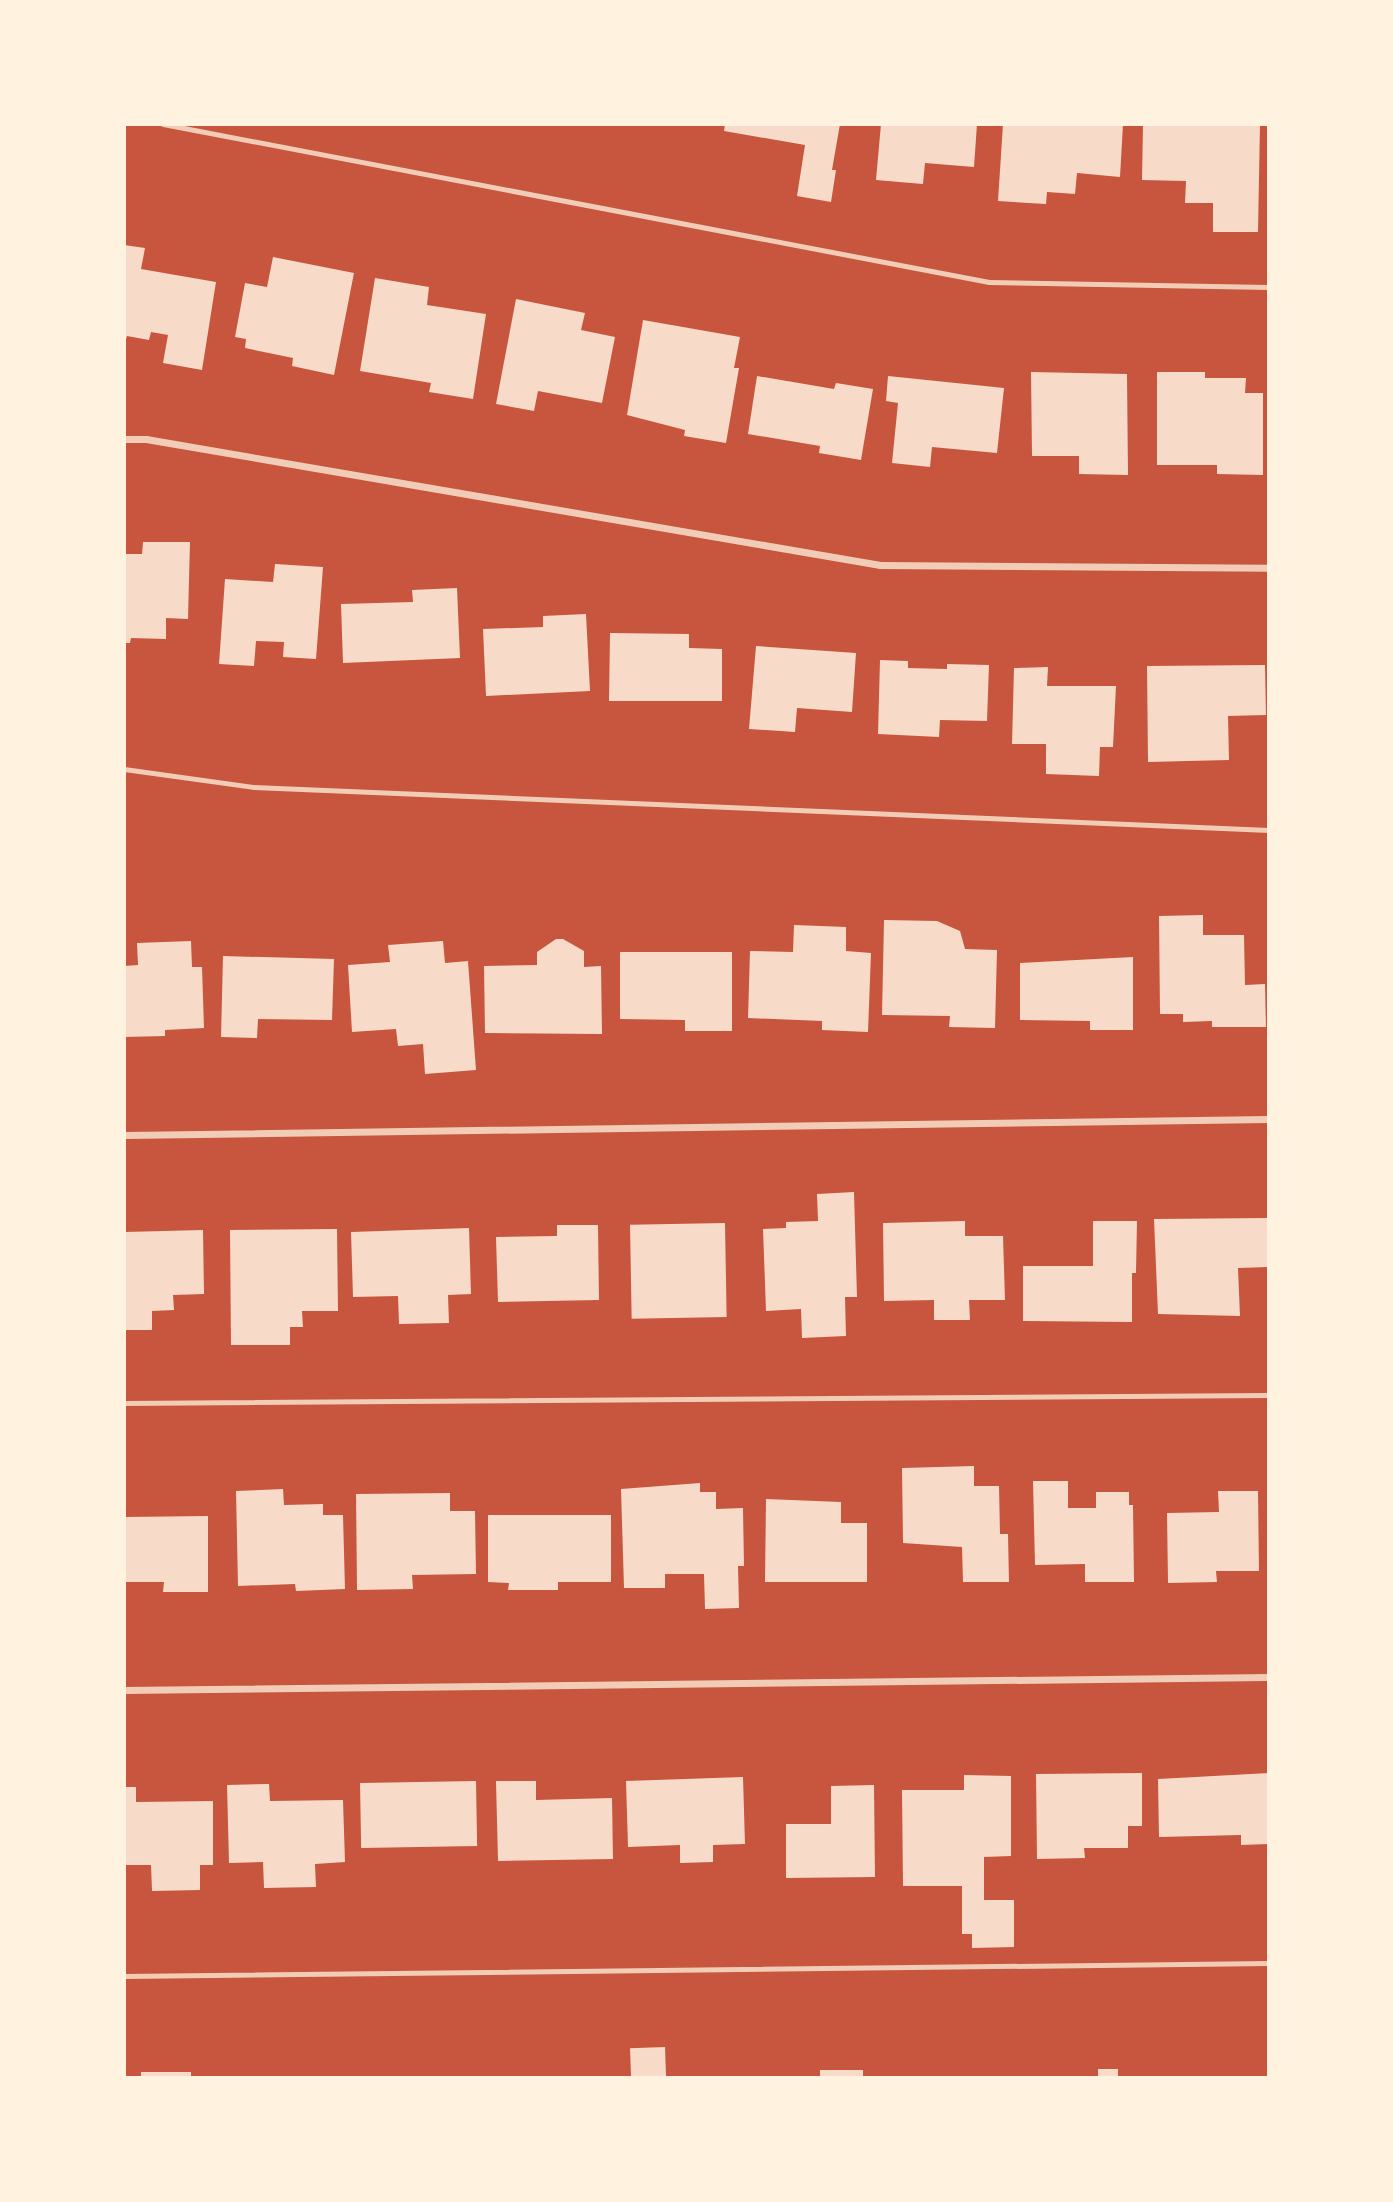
<!DOCTYPE html>
<style>
body{margin:0}
#map{position:relative;width:1393px;height:2202px;overflow:hidden;background:#c8553d;font-family:"Archivo Narrow",sans-serif}
div>[style]{position:absolute}
[style*='--x']{left:calc(var(--x)*1px);top:calc(var(--y)*1px);width:calc(var(--w)*1px);rotate:calc(var(--a)*1deg)}
.building>*{inset:0;background:#f7dbc8;transform-origin:0 0}
.service>*{height:5px;margin:-2.5px;padding:0 2.5px;transform-origin:2.5px;border-radius:2.5px;background:#f1ccb7}
.minor>*{height:7px;margin:-3.5px;padding:0 3.5px;transform-origin:3.5px;border-radius:3.5px;background:#f1ccb7}
span{translate:-50% -50%;white-space:nowrap;text-align:center;line-height:1.15;-webkit-text-stroke:6px #fff3e0;paint-order:stroke}
.frame{position:absolute;inset:0;border:126px solid #fff3e0;pointer-events:none}
</style>
<div id="map">
<div class="building">
<i style="clip-path:polygon(725px 124px,840px 124px,832px 170px,836px 170px,831px 202px,797px 196px,805px 145px,724px 131px)"></i>
<i style="clip-path:polygon(881px 124px,977px 124px,974px 167px,925px 163px,923px 184px,876px 180px)"></i>
<i style="clip-path:polygon(1003px 124px,1123px 124px,1120px 177px,1077px 173px,1075px 194px,1047px 192px,1046px 204px,998px 201px)"></i>
<i style="clip-path:polygon(1143px 124px,1260px 124px,1258px 232px,1213px 232px,1213px 203px,1185px 203px,1186px 181px,1142px 180px)"></i>
<i style="clip-path:polygon(124px 245px,145px 248px,141px 269px,216px 282px,202px 370px,163px 363px,168px 335px,151px 332px,149px 340px,127px 336px,124px 345px)"></i>
<i style="clip-path:polygon(273px 257px,354px 273px,334px 375px,292px 366px,293px 358px,245px 348px,246px 339px,235px 337px,245px 283px,267px 287px)"></i>
<i style="clip-path:polygon(375px 278px,429px 287px,427px 305px,486px 314px,473px 399px,429px 392px,431px 383px,360px 371px)"></i>
<i style="clip-path:polygon(516px 299px,585px 313px,581px 330px,615px 337px,602px 403px,538px 391px,534px 411px,496px 404px)"></i>
<i style="clip-path:polygon(643px 320px,740px 337px,734px 368px,739px 368px,726px 443px,684px 436px,685px 430px,627px 415px)"></i>
<i style="clip-path:polygon(1031px 372px,1127px 374px,1128px 475px,1079px 474px,1079px 456px,1032px 456px)"></i>
<i style="clip-path:polygon(1157px 372px,1205px 372px,1205px 378px,1246px 378px,1245px 393px,1263px 393px,1263px 475px,1217px 474px,1217px 465px,1157px 465px)"></i>
<i style="clip-path:polygon(757px 376px,834px 389px,836px 383px,873px 389px,861px 460px,819px 453px,820px 446px,748px 434px)"></i>
<i style="clip-path:polygon(888px 376px,1004px 388px,997px 453px,932px 447px,930px 467px,892px 463px,898px 403px,886px 401px)"></i>
<i style="clip-path:polygon(143px 542px,190px 542px,188px 619px,166px 618px,166px 639px,131px 638px,130px 643px,124px 643px,124px 554px,142px 554px)"></i>
<i style="clip-path:polygon(275px 564px,323px 567px,316px 659px,283px 657px,284px 642px,256px 641px,254px 666px,219px 664px,225px 579px,273px 582px)"></i>
<i style="clip-path:polygon(457px 588px,460px 658px,343px 663px,341px 604px,413px 602px,412px 590px)"></i>
<i style="clip-path:polygon(586px 614px,590px 691px,486px 696px,483px 629px,543px 627px,543px 616px)"></i>
<i style="clip-path:polygon(610px 633px,689px 634px,689px 648px,722px 649px,722px 701px,609px 701px)"></i>
<i style="clip-path:polygon(756px 646px,856px 653px,852px 712px,797px 708px,795px 732px,749px 729px)"></i>
<i style="clip-path:polygon(880px 660px,908px 661px,908px 668px,947px 669px,947px 664px,989px 665px,987px 721px,940px 720px,939px 737px,878px 734px)"></i>
<i style="clip-path:polygon(1265px 665px,1266px 715px,1228px 716px,1229px 760px,1148px 762px,1147px 666px)"></i>
<i style="clip-path:polygon(1048px 667px,1047px 686px,1116px 686px,1113px 747px,1100px 747px,1099px 776px,1046px 774px,1046px 744px,1012px 744px,1014px 668px)"></i>
<i style="clip-path:polygon(1203px 915px,1203px 935px,1244px 935px,1245px 985px,1265px 984px,1266px 1027px,1212px 1027px,1212px 1021px,1183px 1022px,1183px 1014px,1160px 1014px,1159px 916px)"></i>
<i style="clip-path:polygon(884px 920px,937px 921px,960px 931px,965px 949px,997px 950px,995px 1028px,949px 1027px,950px 1016px,882px 1015px)"></i>
<i style="clip-path:polygon(794px 925px,846px 927px,846px 951px,871px 953px,868px 1032px,822px 1030px,822px 1021px,748px 1018px,750px 951px,793px 952px)"></i>
<i style="clip-path:polygon(556px 939px,563px 939px,584px 951px,584px 967px,601px 966px,602px 1034px,485px 1033px,484px 966px,537px 965px,537px 952px)"></i>
<i style="clip-path:polygon(191px 941px,192px 967px,202px 967px,204px 1028px,165px 1030px,165px 1036px,124px 1037px,124px 966px,138px 965px,137px 943px)"></i>
<i style="clip-path:polygon(443px 941px,445px 963px,468px 961px,476px 1070px,425px 1074px,423px 1044px,398px 1046px,396px 1029px,352px 1032px,348px 965px,390px 962px,388px 945px)"></i>
<i style="clip-path:polygon(620px 952px,732px 952px,732px 1031px,685px 1031px,685px 1020px,620px 1019px)"></i>
<i style="clip-path:polygon(223px 956px,334px 959px,332px 1020px,258px 1019px,257px 1038px,221px 1037px)"></i>
<i style="clip-path:polygon(1133px 957px,1133px 1030px,1090px 1030px,1090px 1021px,1020px 1020px,1020px 963px)"></i>
<i style="clip-path:polygon(854px 1192px,857px 1297px,845px 1297px,846px 1336px,802px 1338px,801px 1309px,766px 1311px,763px 1229px,786px 1228px,786px 1222px,818px 1221px,817px 1194px)"></i>
<i style="clip-path:polygon(1269px 1218px,1269px 1267px,1238px 1268px,1240px 1316px,1158px 1314px,1154px 1219px)"></i>
<i style="clip-path:polygon(965px 1221px,965px 1236px,1003px 1236px,1005px 1300px,969px 1300px,970px 1320px,934px 1320px,934px 1300px,884px 1301px,883px 1223px)"></i>
<i style="clip-path:polygon(1093px 1221px,1137px 1221px,1136px 1273px,1132px 1273px,1132px 1322px,1023px 1321px,1023px 1266px,1093px 1266px)"></i>
<i style="left:725px;top:1223px;width:94px;height:95px;rotate:89deg"></i>
<i style="clip-path:polygon(557px 1225px,598px 1225px,599px 1300px,498px 1302px,496px 1237px,557px 1236px)"></i>
<i style="clip-path:polygon(469px 1228px,471px 1294px,448px 1295px,449px 1323px,399px 1324px,398px 1296px,353px 1297px,351px 1232px)"></i>
<i style="clip-path:polygon(337px 1229px,338px 1311px,302px 1311px,303px 1327px,290px 1327px,290px 1345px,231px 1345px,230px 1230px)"></i>
<i style="clip-path:polygon(203px 1230px,204px 1294px,173px 1295px,174px 1310px,152px 1311px,152px 1330px,124px 1330px,124px 1232px)"></i>
<i style="clip-path:polygon(974px 1466px,974px 1486px,999px 1486px,1000px 1534px,1008px 1534px,1009px 1582px,963px 1582px,962px 1547px,903px 1543px,902px 1468px)"></i>
<i style="clip-path:polygon(1033px 1481px,1068px 1481px,1068px 1508px,1096px 1508px,1096px 1492px,1129px 1492px,1129px 1505px,1133px 1505px,1134px 1582px,1085px 1582px,1085px 1564px,1035px 1565px)"></i>
<i style="clip-path:polygon(700px 1483px,700px 1492px,716px 1492px,716px 1509px,743px 1508px,744px 1566px,738px 1566px,739px 1608px,705px 1609px,704px 1574px,665px 1574px,665px 1588px,624px 1588px,621px 1489px)"></i>
<i style="clip-path:polygon(283px 1489px,284px 1505px,323px 1504px,323px 1515px,343px 1515px,345px 1589px,296px 1591px,295px 1584px,238px 1586px,236px 1491px)"></i>
<i style="clip-path:polygon(1218px 1491px,1258px 1491px,1259px 1571px,1216px 1571px,1217px 1582px,1168px 1583px,1167px 1513px,1219px 1512px)"></i>
<i style="clip-path:polygon(450px 1493px,450px 1511px,475px 1511px,476px 1574px,412px 1575px,413px 1589px,357px 1590px,356px 1494px)"></i>
<i style="clip-path:polygon(766px 1499px,841px 1502px,841px 1523px,867px 1523px,867px 1582px,765px 1582px)"></i>
<i style="clip-path:polygon(488px 1515px,611px 1515px,611px 1582px,558px 1582px,558px 1590px,508px 1590px,509px 1583px,488px 1582px)"></i>
<i style="clip-path:polygon(208px 1516px,208px 1592px,163px 1592px,164px 1582px,124px 1582px,124px 1517px)"></i>
<i style="clip-path:polygon(1142px 1773px,1142px 1826px,1128px 1826px,1128px 1848px,1084px 1848px,1085px 1858px,1037px 1859px,1036px 1774px)"></i>
<i style="clip-path:polygon(1269px 1773px,1269px 1844px,1241px 1845px,1241px 1835px,1159px 1837px,1158px 1779px)"></i>
<i style="clip-path:polygon(964px 1775px,1011px 1776px,1011px 1856px,984px 1857px,984px 1900px,1014px 1900px,1014px 1947px,972px 1948px,972px 1934px,962px 1934px,962px 1886px,903px 1886px,902px 1790px,964px 1790px)"></i>
<i style="clip-path:polygon(743px 1777px,745px 1844px,713px 1845px,713px 1862px,680px 1863px,680px 1845px,628px 1847px,626px 1781px)"></i>
<i style="left:476px;top:1781px;width:65px;height:116px;rotate:89deg"></i>
<i style="clip-path:polygon(496px 1781px,536px 1781px,536px 1800px,612px 1798px,613px 1859px,498px 1861px)"></i>
<i style="clip-path:polygon(269px 1784px,270px 1801px,343px 1800px,345px 1862px,315px 1864px,316px 1887px,264px 1888px,263px 1862px,229px 1863px,227px 1785px)"></i>
<i style="clip-path:polygon(874px 1785px,875px 1877px,786px 1878px,786px 1824px,831px 1824px,831px 1786px)"></i>
<i style="clip-path:polygon(124px 1787px,136px 1787px,136px 1802px,213px 1801px,213px 1865px,200px 1865px,200px 1890px,152px 1891px,151px 1865px,124px 1865px)"></i>
<i style="left:665px;top:2047px;width:31px;height:35px;rotate:88deg"></i>
<i style="left:1098px;top:2069px;width:20px;height:9px"></i>
<i style="left:863px;top:2070px;width:8px;height:43px;rotate:90deg"></i>
<i style="left:141px;top:2072px;width:50px;height:6px"></i>
</div>
<div class="service">
<i style="--x:163;--y:124;--w:841;--a:10.83"></i>
<i style="--x:989;--y:282;--w:280;--a:1"></i>
<i style="--x:124;--y:769;--w:130;--a:7.9"></i>
<i style="--x:253;--y:787;--w:1017;--a:2.42"></i>
<i style="--x:124;--y:1403;--w:1145;--a:-0.4"></i>
<i style="--x:124;--y:1976;--w:1145;--a:-0.65"></i>
</div>
<div class="minor">
<i style="--x:124;--y:439;--w:22;--a:0"></i>
<i style="--x:146;--y:439;--w:745;--a:9.74"></i>
<i style="--x:880;--y:565;--w:389;--a:0.4"></i>
<i style="--x:124;--y:1135;--w:1145;--a:-0.8"></i>
<i style="--x:124;--y:1690;--w:1145;--a:-0.65"></i>
</div>
<div class="frame"></div>
</div>
